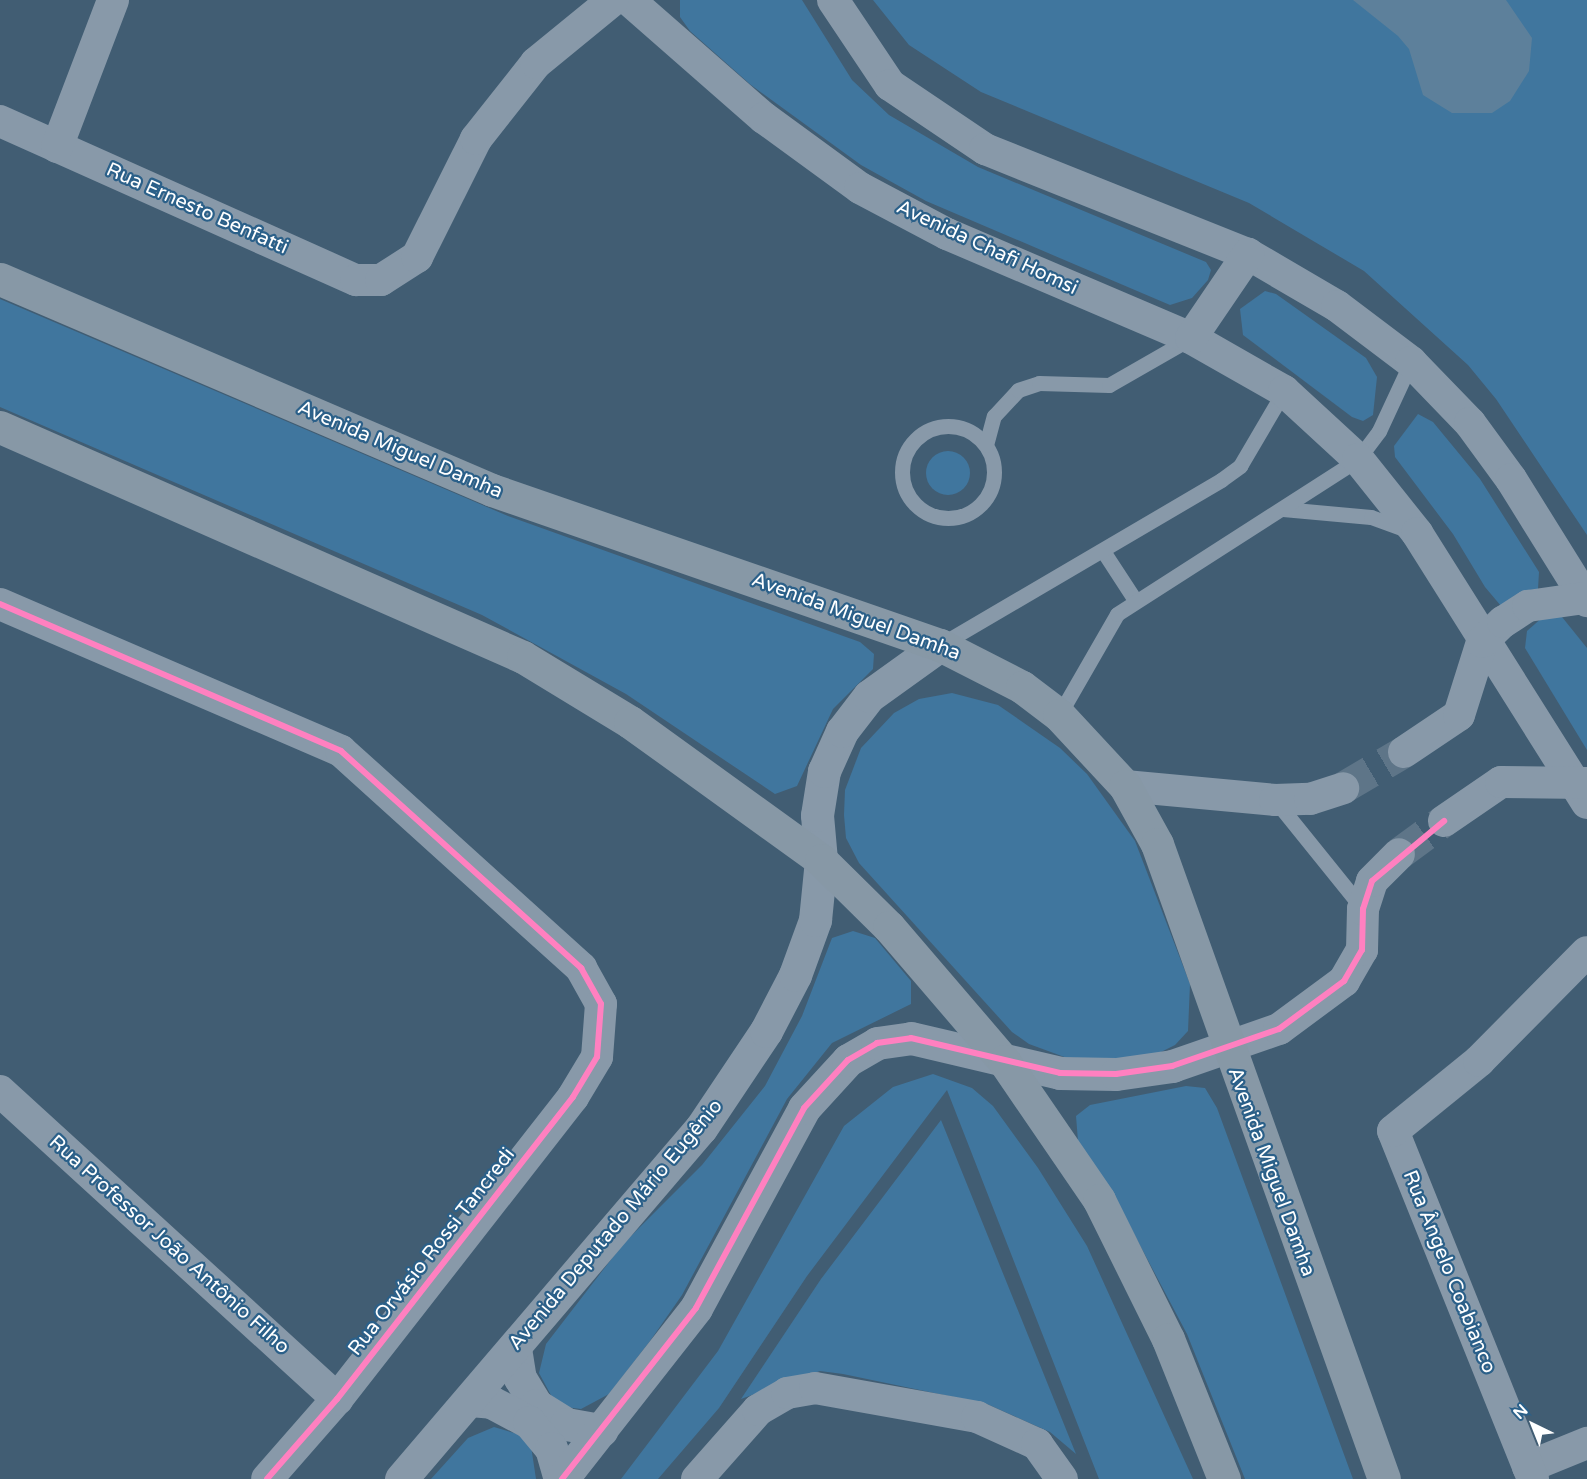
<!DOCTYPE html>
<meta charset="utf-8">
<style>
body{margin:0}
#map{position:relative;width:1587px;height:1479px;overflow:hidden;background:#415d73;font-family:"Varela Round",sans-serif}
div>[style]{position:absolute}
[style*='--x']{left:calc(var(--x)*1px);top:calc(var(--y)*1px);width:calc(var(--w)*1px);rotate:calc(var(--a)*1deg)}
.green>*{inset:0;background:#40769e}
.round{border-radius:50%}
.water>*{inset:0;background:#5d809b}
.minor-tunnel>*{height:32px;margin-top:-16px;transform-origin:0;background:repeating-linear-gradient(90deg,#5e7588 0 32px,transparent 0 48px)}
.service>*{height:15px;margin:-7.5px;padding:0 7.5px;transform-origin:7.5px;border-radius:7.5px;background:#8899a9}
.service>.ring{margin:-7.5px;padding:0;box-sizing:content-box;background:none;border:15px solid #8899a9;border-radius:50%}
.minor>*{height:32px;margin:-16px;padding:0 16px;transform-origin:16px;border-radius:16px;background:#8899a9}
.tertiary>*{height:33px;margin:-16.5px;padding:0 16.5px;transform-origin:16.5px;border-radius:16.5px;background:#8899a9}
.primary>*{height:33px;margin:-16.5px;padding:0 16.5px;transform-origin:16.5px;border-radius:16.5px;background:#8798a6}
.cycleway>*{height:6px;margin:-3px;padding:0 3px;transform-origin:3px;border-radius:3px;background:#ff80c0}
span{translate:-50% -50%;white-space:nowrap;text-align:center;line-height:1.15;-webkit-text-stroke:4.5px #2b6089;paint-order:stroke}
.street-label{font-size:20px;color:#fff}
.north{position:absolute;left:1503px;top:1395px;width:60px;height:60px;-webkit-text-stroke:4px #2b6089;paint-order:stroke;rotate:317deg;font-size:16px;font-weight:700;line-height:24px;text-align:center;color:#fff}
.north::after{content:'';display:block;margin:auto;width:21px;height:27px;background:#fff;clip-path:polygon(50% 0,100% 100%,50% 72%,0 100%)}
</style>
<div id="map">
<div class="green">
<i style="clip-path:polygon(680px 0,802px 0,852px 80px,889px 115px,978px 167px,1206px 262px,1211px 270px,1208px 280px,1192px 298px,1170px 305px,926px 201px,861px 165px,751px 85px,690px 31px,680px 17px)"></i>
<i style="clip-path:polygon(873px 0,1587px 0,1587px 535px,1496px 399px,1468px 365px,1364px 271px,1249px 203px,981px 92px,909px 45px)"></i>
<i style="clip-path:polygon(1265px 291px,1276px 294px,1366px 358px,1377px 377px,1373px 415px,1363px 421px,1352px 417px,1243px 335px,1240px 309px)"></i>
<i style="clip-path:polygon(0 299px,508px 516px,860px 642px,874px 654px,873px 669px,833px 709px,797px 786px,775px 794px,626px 694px,482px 615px,0 407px)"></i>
<i style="clip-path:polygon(1418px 414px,1433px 422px,1480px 479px,1539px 572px,1538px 589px,1515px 606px,1501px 606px,1485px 587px,1453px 534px,1395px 457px,1394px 446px)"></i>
<i class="round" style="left:926px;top:451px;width:44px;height:44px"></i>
<i style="clip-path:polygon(1544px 616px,1562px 617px,1587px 648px,1587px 750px,1525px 648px,1527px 631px)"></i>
<i style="clip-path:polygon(952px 693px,998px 705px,1060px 748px,1087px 774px,1135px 841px,1190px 984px,1188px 1031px,1175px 1045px,1155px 1055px,1078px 1062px,1029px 1044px,1012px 1032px,859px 863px,846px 838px,844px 815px,845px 790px,861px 748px,894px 713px,919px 699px)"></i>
<i style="clip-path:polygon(853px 931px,875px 938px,911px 981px,911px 1004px,832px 1043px,787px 1099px,682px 1295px,650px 1341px,609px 1394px,581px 1409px,565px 1407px,553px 1399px,539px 1373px,546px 1344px,623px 1244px,702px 1165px,765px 1086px,802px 1016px,832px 938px)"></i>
<i style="clip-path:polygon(933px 1074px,972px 1088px,993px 1106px,1038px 1168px,1087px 1246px,1193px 1479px,1099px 1479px,947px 1090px,807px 1276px,719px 1408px,658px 1479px,621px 1479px,718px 1351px,844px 1126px,893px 1087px)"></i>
<i style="clip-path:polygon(1186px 1086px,1205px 1088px,1217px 1108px,1353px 1479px,1245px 1479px,1187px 1334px,1116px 1200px,1078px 1141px,1076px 1116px,1090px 1105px)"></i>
<i style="clip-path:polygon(941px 1120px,1076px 1454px,1050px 1432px,987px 1404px,843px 1374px,820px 1371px,741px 1399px,821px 1279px)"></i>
<i style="clip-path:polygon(494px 1427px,521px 1435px,531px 1446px,536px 1479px,431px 1479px,468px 1438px)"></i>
</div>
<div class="water">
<i style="clip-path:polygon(1353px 0,1506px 0,1532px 38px,1529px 71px,1510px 101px,1492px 113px,1452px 113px,1423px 95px,1409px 49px,1398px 36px)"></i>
</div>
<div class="minor-tunnel">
<i style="--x:1343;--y:788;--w:71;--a:-30.5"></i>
<i style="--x:1399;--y:854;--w:56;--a:-36.3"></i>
</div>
<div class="service">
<i class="ring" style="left:902px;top:426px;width:77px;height:77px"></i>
<i style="--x:986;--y:445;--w:30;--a:-75"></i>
<i style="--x:994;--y:416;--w:35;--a:-47"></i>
<i style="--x:1018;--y:390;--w:22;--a:-18"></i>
<i style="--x:1039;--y:383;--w:70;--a:1.6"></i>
<i style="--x:1109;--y:385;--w:95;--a:-29.8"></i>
<i style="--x:1283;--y:509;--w:88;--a:5.2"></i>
<i style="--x:1371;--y:517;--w:38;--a:20"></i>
<i style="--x:1103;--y:551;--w:59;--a:56.9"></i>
<i style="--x:940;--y:645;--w:326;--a:-30.4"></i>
<i style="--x:1221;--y:480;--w:24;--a:-36"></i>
<i style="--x:1240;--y:466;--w:87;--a:-59.6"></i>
<i style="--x:1059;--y:715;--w:116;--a:-60.1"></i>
<i style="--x:1117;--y:614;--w:287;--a:-32.7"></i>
<i style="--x:1358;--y:459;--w:35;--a:-53"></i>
<i style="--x:1379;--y:431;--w:76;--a:-65.1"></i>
<i style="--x:1275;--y:800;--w:140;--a:51.1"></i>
</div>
<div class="minor">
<i style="--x:629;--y:0;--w:179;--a:41.2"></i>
<i style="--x:764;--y:118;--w:119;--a:36.1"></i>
<i style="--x:860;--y:188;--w:98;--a:27.9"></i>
<i style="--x:947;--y:234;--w:265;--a:23.1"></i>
<i style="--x:1191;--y:338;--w:107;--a:29.7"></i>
<i style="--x:1284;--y:391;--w:100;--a:42.6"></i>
<i style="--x:1358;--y:459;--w:95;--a:51.4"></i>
<i style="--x:1417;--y:533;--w:319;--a:57.8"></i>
<i style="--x:833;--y:0;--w:102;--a:56.2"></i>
<i style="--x:890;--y:85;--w:115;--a:34"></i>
<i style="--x:985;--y:149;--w:283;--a:21.8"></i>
<i style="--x:1248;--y:254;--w:103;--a:30.3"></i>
<i style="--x:1337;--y:306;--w:93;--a:37.1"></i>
<i style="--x:1411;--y:362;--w:85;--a:46"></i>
<i style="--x:1470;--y:423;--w:69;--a:53.8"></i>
<i style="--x:1511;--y:479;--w:144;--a:58.1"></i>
<i style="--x:0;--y:121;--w:390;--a:24.1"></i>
<i style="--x:356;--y:280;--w:25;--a:0"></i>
<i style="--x:381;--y:280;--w:43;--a:-32.6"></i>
<i style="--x:417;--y:257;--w:132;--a:-63.4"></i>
<i style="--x:476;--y:139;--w:97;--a:-51.7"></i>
<i style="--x:536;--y:63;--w:99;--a:-39.3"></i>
<i style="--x:57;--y:147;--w:157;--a:-69.1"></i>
<i style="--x:1191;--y:338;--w:102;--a:-55.8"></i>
<i style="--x:0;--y:604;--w:371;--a:23.3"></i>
<i style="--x:341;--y:751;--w:324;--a:42.1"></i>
<i style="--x:581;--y:968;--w:41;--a:60.9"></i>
<i style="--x:601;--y:1004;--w:53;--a:94.3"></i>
<i style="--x:597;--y:1057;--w:47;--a:121"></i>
<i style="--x:573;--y:1097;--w:383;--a:128"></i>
<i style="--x:337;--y:1399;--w:106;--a:131.2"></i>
<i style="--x:1404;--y:752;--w:66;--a:-33.9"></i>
<i style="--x:1459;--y:715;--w:77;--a:-72.5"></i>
<i style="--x:1482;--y:642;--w:29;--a:-44"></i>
<i style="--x:1503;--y:622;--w:30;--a:-33"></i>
<i style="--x:1528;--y:606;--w:58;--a:-8"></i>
<i style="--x:1125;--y:786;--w:151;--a:5.3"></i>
<i style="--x:1275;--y:800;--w:35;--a:-2"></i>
<i style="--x:1310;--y:799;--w:35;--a:-18"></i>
<i style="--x:1444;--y:821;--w:69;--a:-34.4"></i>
<i style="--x:1501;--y:782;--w:86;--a:0.7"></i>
<i style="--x:1227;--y:1047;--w:55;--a:-19.1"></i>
<i style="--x:1279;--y:1029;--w:81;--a:-36.4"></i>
<i style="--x:1344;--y:981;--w:36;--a:-60"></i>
<i style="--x:1362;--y:950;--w:41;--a:-88.6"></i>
<i style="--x:1363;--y:909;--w:29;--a:-72"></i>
<i style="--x:1372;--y:881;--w:38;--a:-45"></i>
<i style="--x:0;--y:1091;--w:457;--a:42.4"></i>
<i style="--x:1528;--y:1467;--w:64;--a:-22.1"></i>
<i style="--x:697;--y:1479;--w:92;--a:-48.5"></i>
<i style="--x:758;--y:1410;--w:34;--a:-30"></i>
<i style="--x:787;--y:1393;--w:28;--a:-10"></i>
<i style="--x:815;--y:1388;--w:165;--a:10.1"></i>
<i style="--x:977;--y:1417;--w:66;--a:24.2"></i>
<i style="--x:1037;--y:1444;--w:43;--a:54.5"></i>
<i style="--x:1533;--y:1479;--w:375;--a:-111.9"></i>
<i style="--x:1393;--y:1131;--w:111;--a:-39.1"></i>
<i style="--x:1479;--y:1061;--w:153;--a:-45.3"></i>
</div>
<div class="tertiary">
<i style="--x:515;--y:1348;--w:30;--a:81"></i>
<i style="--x:520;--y:1378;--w:31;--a:59"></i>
<i style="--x:536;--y:1405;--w:36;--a:32"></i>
<i style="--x:566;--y:1424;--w:36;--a:10"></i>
<i style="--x:470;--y:1400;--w:21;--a:5"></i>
<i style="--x:491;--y:1402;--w:43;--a:27.8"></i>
<i style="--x:529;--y:1422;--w:34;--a:50"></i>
<i style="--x:551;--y:1448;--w:32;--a:74"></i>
<i style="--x:401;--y:1479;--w:462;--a:-49.5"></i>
<i style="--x:701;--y:1128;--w:117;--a:-56.2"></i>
<i style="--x:766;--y:1031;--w:63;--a:-62.6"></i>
<i style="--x:795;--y:975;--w:59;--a:-70"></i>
<i style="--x:815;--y:920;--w:60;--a:-84.3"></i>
<i style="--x:821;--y:860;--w:45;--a:-95.1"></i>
<i style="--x:817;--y:815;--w:45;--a:-81"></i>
<i style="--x:824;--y:771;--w:44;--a:-65.8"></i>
<i style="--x:842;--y:731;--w:44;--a:-52.4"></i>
<i style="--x:869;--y:696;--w:87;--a:-35.7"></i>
<i style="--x:562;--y:1479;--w:217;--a:-51.9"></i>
<i style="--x:696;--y:1308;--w:227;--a:-61.6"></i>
<i style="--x:804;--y:1108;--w:65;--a:-47.5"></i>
<i style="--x:848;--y:1060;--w:34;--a:-30"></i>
<i style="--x:877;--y:1043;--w:34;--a:-8"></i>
<i style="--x:911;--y:1038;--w:153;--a:13.2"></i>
<i style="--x:1060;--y:1073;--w:56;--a:1"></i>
<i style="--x:1116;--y:1074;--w:57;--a:-8.1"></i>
<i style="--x:1172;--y:1066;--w:58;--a:-19.1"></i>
</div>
<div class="primary">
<i style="--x:0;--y:279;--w:535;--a:23.21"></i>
<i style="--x:492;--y:490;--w:474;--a:19.1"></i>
<i style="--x:940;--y:645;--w:92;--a:27.1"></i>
<i style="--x:1022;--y:687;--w:46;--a:37.1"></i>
<i style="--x:1059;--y:715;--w:97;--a:47.1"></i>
<i style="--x:1125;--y:786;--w:66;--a:61.1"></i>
<i style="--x:1157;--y:844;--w:674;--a:70.33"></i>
<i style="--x:0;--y:427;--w:571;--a:23.74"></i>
<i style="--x:523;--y:657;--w:125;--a:31.3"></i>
<i style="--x:630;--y:722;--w:236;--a:35.8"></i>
<i style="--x:821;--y:860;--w:95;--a:44.6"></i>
<i style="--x:889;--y:927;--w:177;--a:49.4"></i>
<i style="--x:1004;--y:1061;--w:168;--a:55.6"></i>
<i style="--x:1099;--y:1200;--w:155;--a:63.6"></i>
<i style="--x:1168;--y:1339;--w:151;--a:68.2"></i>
</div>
<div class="cycleway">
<i style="--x:0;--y:604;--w:371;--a:23.3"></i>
<i style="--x:341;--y:751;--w:324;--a:42.1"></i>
<i style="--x:581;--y:968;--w:41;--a:60.9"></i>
<i style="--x:601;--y:1004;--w:53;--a:94.3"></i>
<i style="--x:597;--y:1057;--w:47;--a:121"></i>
<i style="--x:573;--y:1097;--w:383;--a:128"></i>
<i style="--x:337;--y:1399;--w:106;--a:131.2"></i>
<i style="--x:562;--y:1479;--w:217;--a:-51.9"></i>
<i style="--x:696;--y:1308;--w:227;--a:-61.6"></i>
<i style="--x:804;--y:1108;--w:65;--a:-47.5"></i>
<i style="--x:848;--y:1060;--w:34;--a:-30"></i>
<i style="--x:877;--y:1043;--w:34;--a:-8"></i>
<i style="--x:911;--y:1038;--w:153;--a:13.2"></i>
<i style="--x:1060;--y:1073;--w:56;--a:1"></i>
<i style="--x:1116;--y:1074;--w:57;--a:-8.1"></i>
<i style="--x:1172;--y:1066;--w:113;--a:-19.1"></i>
<i style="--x:1279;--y:1029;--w:81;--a:-36.4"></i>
<i style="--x:1344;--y:981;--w:36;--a:-60"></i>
<i style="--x:1362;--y:950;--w:41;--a:-88.6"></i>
<i style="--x:1363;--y:909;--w:29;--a:-72"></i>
<i style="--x:1372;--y:881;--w:94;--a:-39.8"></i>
</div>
<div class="street-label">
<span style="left:197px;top:209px;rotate:24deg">Rua Ernesto Benfatti</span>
<span style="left:987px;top:248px;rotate:25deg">Avenida Chafi Homsi</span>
<span style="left:400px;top:450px;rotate:23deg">Avenida Miguel Damha</span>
<span style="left:856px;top:617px;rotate:20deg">Avenida Miguel Damha</span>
<span style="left:1271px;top:1172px;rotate:70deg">Avenida Miguel Damha</span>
<span style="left:616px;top:1225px;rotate:-50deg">Avenida Deputado Mário Eugênio</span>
<span style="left:169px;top:1245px;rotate:42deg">Rua Professor João Antônio Filho</span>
<span style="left:432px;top:1252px;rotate:-52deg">Rua Orvásio Rossi Tancredi</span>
<span style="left:1449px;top:1272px;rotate:68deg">Rua Ângelo Coabianco</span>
</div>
<div class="north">N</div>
</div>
